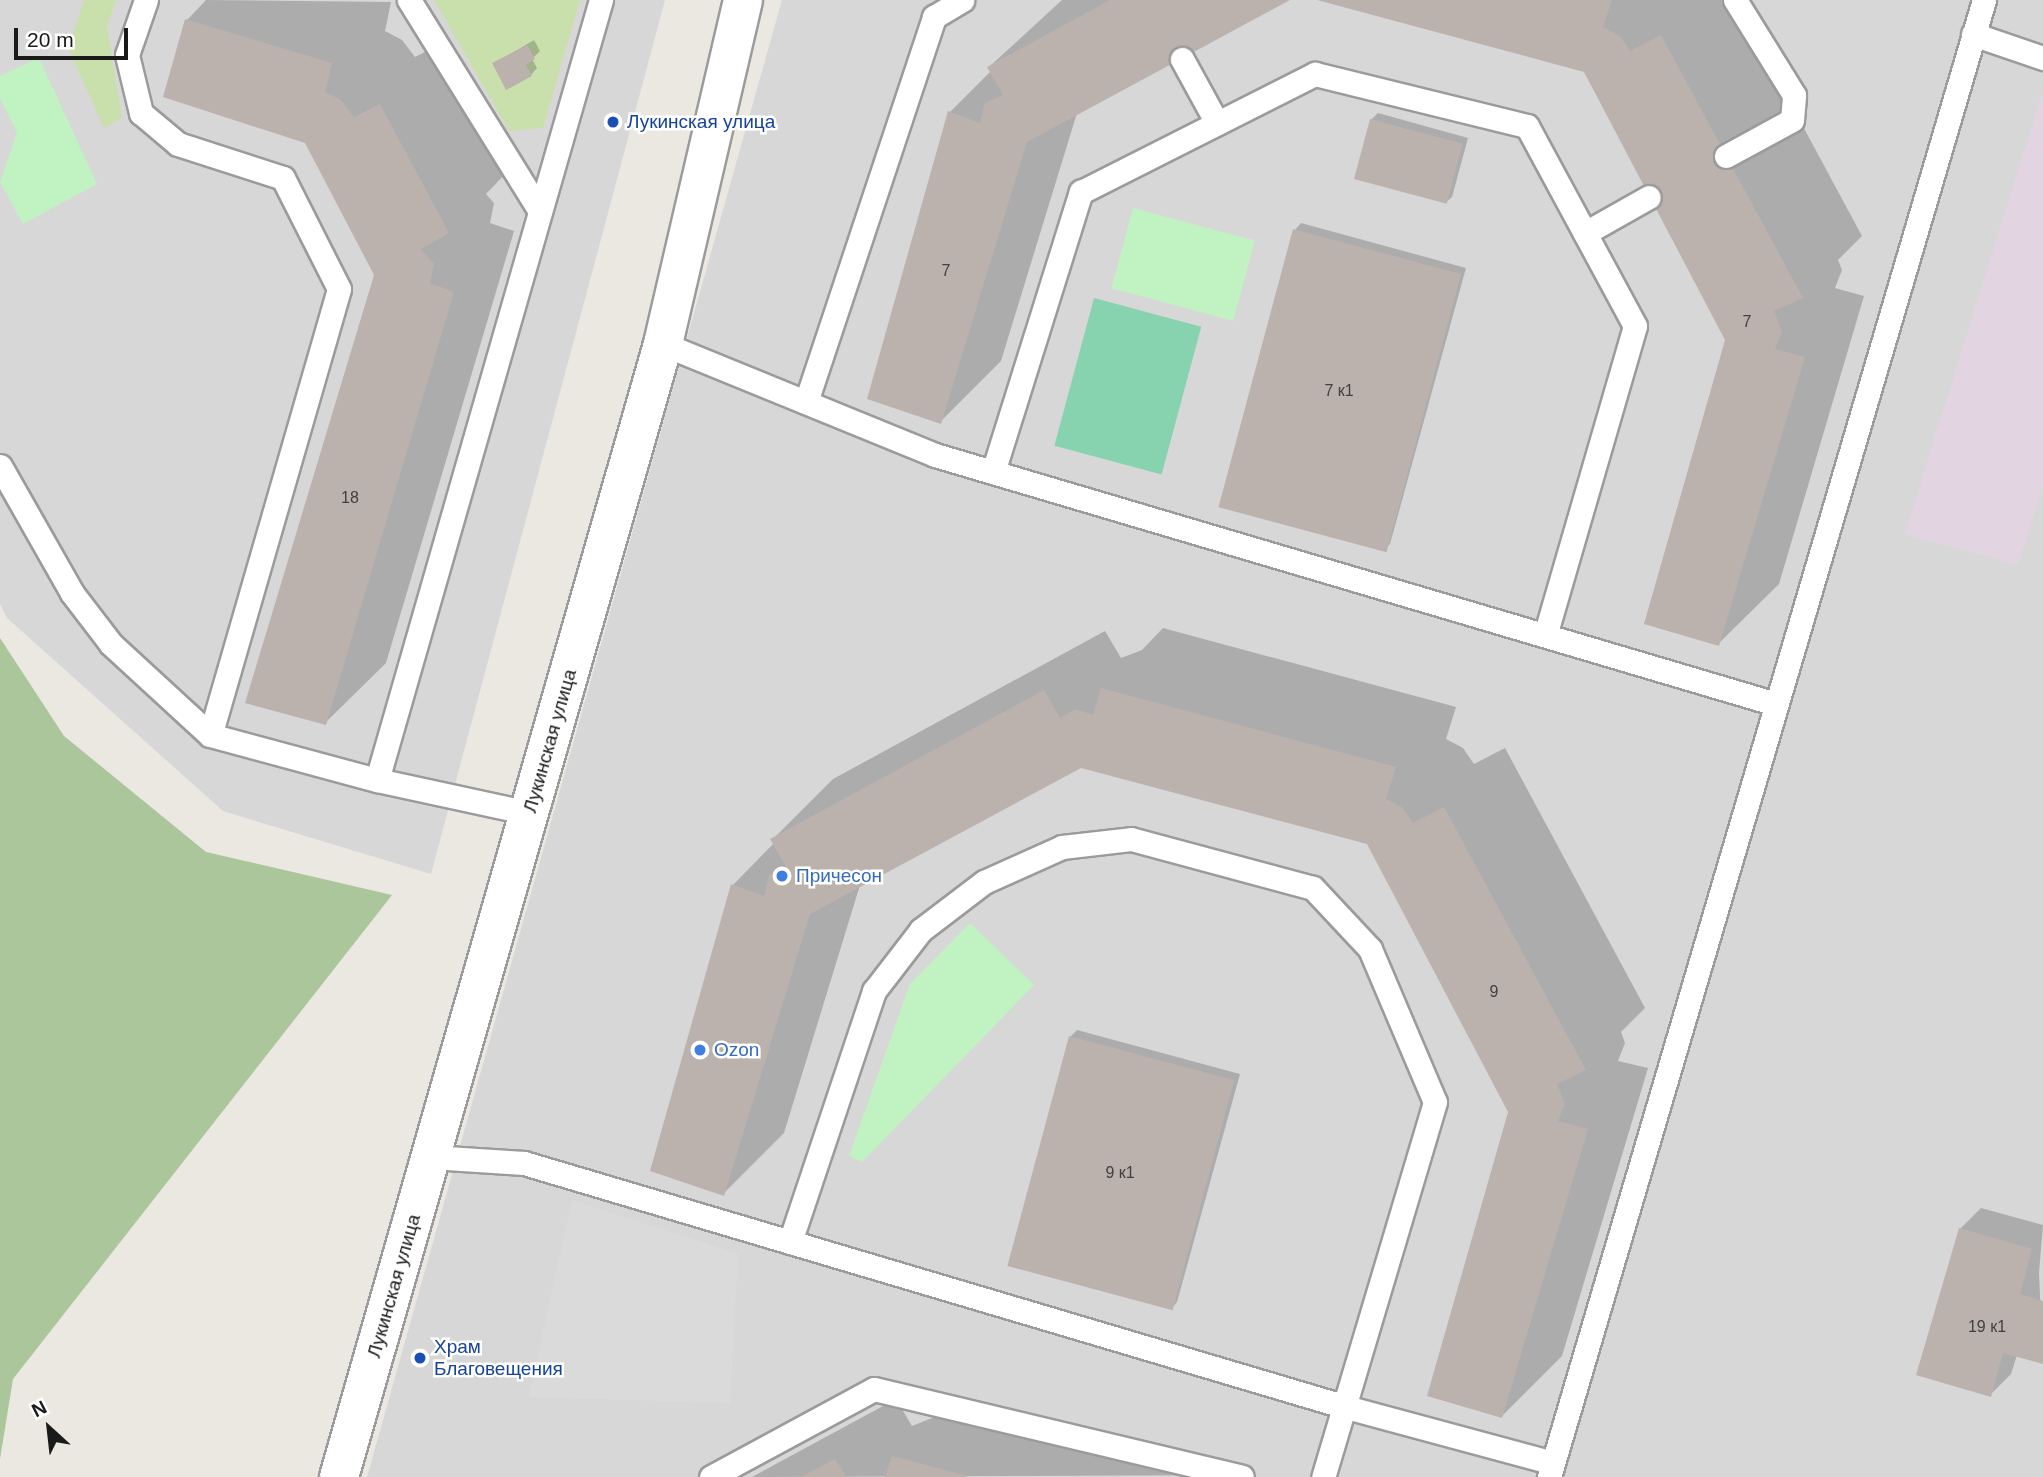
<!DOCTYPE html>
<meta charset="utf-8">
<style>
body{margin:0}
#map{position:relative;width:2043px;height:1477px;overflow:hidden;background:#ebe7e1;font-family:Arial,sans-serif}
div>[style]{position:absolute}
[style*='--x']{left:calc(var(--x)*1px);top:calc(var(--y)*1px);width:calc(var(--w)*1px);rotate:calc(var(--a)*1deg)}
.residential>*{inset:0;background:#d8d7d8}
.industrial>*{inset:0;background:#e3d4e2}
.grass>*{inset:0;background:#cae0ac}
.forest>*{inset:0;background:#aac69a}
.park>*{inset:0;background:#c1f2c1;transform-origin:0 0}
.pitch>*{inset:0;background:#87d2af;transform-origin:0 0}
.parking>*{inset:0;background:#dadada}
.shadow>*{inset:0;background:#0003}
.building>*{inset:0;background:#bbb2ae;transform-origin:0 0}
.roads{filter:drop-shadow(2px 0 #9b9b9b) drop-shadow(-2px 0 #9b9b9b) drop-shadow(0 2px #9b9b9b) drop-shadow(0 -2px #9b9b9b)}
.service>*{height:23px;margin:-11.5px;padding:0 11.5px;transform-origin:11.5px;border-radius:11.5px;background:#fff}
.tertiary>*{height:38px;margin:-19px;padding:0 19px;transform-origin:19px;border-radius:19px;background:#fff}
.dots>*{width:19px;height:19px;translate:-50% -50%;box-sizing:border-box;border:4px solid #fff;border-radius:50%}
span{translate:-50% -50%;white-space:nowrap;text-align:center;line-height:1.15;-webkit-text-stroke:5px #fff;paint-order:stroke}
.number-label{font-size:16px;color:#42403f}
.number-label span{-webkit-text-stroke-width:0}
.transit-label{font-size:19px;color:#164399}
.left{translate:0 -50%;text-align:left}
.street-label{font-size:19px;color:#1a1a1a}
.shop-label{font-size:19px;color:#366cbe}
.north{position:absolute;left:14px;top:1393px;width:70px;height:70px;-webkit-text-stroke:5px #fff;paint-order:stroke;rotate:333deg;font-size:19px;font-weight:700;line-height:28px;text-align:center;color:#1a1a1a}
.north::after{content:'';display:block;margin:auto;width:24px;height:32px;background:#1a1a1a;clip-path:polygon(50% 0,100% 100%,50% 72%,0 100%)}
.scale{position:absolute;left:14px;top:28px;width:114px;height:32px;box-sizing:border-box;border:4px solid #1a1a1a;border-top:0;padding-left:9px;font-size:21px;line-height:24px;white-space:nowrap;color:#1a1a1a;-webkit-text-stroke:5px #fff;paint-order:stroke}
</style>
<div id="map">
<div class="residential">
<i style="clip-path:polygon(0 0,665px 0,431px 874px,223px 811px,7px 618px,0 604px)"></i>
<i style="clip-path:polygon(782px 0,2043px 0,2043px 1477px,367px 1477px)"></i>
</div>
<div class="industrial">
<i style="clip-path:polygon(2043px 91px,2043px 485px,2018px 565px,1905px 534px)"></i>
</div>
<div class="grass">
<i style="clip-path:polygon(84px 0,116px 0,107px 27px,122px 118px,104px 128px,68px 48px)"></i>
<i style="clip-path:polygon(434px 0,580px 0,543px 128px,509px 131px)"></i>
</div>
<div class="forest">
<i style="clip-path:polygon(0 638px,64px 736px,206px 852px,392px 895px,13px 1379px,0 1459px)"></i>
</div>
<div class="park">
<i style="clip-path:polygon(39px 58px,97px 184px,23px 224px,0 182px,17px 133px,0 98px,0 76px)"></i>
<i style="left:1133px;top:208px;width:126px;height:83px;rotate:15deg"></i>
<i style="clip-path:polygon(970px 923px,1034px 985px,862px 1162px,849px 1156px,910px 984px)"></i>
</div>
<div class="pitch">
<i style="left:1094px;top:298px;width:111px;height:153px;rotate:15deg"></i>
</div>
<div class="parking">
<i style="clip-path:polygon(572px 1200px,738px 1254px,730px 1403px,529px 1397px)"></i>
</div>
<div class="shadow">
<i style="clip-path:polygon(206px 0,391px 2px,385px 31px,402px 40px,415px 57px,441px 44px,508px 171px,486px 194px,494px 203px,490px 223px,514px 231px,386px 663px,325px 723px,376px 275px,306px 142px,165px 96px,187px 20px)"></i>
<i style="clip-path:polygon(1062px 0,1286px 0,1077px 113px,1001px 361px,940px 422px,950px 112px,991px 71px,989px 67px)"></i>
<i style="clip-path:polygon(1321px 0,1735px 0,1862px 236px,1838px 260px,1842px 270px,1835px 288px,1864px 296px,1779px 584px,1718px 644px,1727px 340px,1585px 70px)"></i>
<i style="clip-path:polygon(534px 40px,540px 51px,532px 59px,537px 68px,531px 75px,494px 64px)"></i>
<i style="clip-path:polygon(1378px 113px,1468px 138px,1452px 197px,1445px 203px,1371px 120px)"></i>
<i style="clip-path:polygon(1301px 223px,1466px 268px,1390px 544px,1383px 551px,1295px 230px)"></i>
<i style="clip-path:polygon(1163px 628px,1456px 707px,1446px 739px,1463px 748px,1474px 764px,1505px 748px,1645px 1008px,1621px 1032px,1625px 1043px,1618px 1061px,1648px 1068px,1562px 1356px,1502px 1416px,1510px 1112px,1368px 843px,1081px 766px,860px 885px,784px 1133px,723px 1194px,652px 1170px,733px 885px,774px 843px,772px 840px,833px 779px,1105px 631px,1121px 658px,1142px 650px)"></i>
<i style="clip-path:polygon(1077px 1030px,1240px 1074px,1177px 1302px,1171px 1309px,1070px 1037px)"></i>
<i style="clip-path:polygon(1981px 1208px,2043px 1225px,2039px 1273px,2043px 1362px,2017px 1355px,2011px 1374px,1990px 1395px,1960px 1229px)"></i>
<i style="clip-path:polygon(954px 1396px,1247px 1475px,752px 1477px,896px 1399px,912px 1426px,932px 1418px)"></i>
</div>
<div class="building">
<i style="clip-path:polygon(1110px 0,1290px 0,1027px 142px,941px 424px,867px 399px,948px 111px,980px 123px,985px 103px,1003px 95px,987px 67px)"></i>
<i style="clip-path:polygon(1317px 0,1612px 0,1603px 27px,1620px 36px,1630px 51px,1661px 35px,1803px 298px,1774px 311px,1782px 332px,1775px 349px,1805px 357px,1719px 646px,1644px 624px,1725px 340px,1584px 72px)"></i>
<i style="clip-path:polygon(185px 19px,332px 63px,325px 92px,341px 100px,354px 117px,380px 104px,449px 233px,421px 249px,434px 264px,430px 283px,454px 292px,326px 725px,245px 703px,374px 275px,305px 143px,163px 97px)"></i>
<i style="clip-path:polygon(527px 45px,535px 59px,526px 65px,532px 76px,506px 90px,492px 63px)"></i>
<i style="left:1370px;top:119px;width:96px;height:62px;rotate:15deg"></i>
<i style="left:1293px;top:229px;width:174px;height:288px;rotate:15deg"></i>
<i style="clip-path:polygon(1101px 688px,1396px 767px,1386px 799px,1403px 808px,1413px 823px,1444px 807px,1586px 1070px,1557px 1084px,1565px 1104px,1558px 1121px,1588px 1129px,1502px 1418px,1427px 1396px,1508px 1112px,1367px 844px,1081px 768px,810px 914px,724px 1196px,650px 1171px,731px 884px,764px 896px,769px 875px,786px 867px,770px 839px,1044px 690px,1060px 718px,1076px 709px,1093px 715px)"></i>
<i style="left:1069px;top:1036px;width:171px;height:238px;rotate:15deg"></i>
<i style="clip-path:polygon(1959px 1228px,2032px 1249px,2020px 1294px,2043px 1301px,2043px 1364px,2003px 1353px,1991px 1397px,1916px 1375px)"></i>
<i style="clip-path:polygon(892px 1456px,967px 1476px,966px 1477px,885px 1477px)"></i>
<i style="clip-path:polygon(835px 1459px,846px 1477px,801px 1477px)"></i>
</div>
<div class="roads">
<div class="service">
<i style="--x:146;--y:0;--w:58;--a:109.1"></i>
<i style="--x:127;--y:55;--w:60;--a:76.4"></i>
<i style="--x:141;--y:113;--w:48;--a:40"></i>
<i style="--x:178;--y:144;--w:110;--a:17.9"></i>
<i style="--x:283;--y:178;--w:124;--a:63.2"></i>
<i style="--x:339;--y:289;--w:464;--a:106.1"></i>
<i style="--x:409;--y:0;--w:248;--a:58.2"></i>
<i style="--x:1973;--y:34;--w:74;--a:18.9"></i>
<i style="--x:1182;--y:59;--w:73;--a:61.3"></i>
<i style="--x:1726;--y:156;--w:75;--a:-28.6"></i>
<i style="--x:1792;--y:120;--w:25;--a:-85"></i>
<i style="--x:1794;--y:95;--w:112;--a:-121.8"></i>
<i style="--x:1585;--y:233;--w:73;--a:-29.4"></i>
<i style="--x:663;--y:344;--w:294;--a:22.2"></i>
<i style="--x:935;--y:455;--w:877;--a:16.49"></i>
<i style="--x:806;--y:402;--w:406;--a:-71.6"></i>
<i style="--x:934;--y:17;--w:33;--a:-31"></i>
<i style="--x:0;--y:466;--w:146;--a:60.4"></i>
<i style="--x:72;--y:593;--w:64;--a:52.6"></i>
<i style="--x:111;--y:644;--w:134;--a:42.6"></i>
<i style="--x:210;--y:735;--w:173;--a:15.1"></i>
<i style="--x:377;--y:780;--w:156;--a:12.2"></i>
<i style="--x:993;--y:472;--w:294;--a:-72.6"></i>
<i style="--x:1081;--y:192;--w:262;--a:-26.8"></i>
<i style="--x:1315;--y:74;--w:218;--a:13.8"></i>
<i style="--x:1527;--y:126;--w:227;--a:61.6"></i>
<i style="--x:1635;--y:326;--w:322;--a:106.2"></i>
<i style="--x:377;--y:780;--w:812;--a:-73.98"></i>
<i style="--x:431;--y:1157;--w:93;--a:3.7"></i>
<i style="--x:524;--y:1163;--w:857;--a:16.53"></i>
<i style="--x:1346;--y:1407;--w:214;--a:15.1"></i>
<i style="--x:790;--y:1242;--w:265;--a:-71.5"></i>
<i style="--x:874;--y:991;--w:77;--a:-52.4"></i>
<i style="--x:921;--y:930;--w:79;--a:-37.3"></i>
<i style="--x:984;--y:882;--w:85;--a:-24.2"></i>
<i style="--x:1062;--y:847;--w:69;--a:-6.6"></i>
<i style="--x:1131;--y:839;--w:188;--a:15.1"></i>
<i style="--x:1313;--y:888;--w:83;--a:46.9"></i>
<i style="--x:1370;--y:949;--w:166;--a:67"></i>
<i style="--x:1435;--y:1102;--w:391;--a:106.6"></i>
<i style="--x:711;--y:1477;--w:185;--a:-28.4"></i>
<i style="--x:874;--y:1389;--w:378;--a:13.4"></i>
<i style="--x:1549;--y:1477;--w:1540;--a:-73.59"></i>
</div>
<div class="tertiary">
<i style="--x:339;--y:1477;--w:1178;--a:-74.04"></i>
<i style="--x:663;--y:344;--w:353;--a:-76.9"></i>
</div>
</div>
<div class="dots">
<i style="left:613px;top:122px;background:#1a4fb4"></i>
<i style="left:782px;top:876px;background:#3f7fe0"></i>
<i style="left:700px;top:1050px;background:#3f7fe0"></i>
<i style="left:420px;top:1358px;background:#1a4fb4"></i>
</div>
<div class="number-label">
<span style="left:946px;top:271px">7</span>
<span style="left:1747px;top:322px">7</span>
<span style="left:1339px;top:391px">7 к1</span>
<span style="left:350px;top:498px">18</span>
<span style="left:1494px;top:992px">9</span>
<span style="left:1120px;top:1173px">9 к1</span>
<span style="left:1987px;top:1327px">19 к1</span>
</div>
<div class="transit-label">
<span class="left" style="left:627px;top:122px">Лукинская улица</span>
<span class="left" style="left:434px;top:1358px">Храм<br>Благовещения</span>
</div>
<div class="street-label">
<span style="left:550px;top:741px;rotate:-74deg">Лукинская улица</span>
<span style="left:394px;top:1286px;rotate:-74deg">Лукинская улица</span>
</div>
<div class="shop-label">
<span class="left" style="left:796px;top:876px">Причесон</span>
<span class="left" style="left:714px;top:1050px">Ozon</span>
</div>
<div class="north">N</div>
<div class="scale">20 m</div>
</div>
